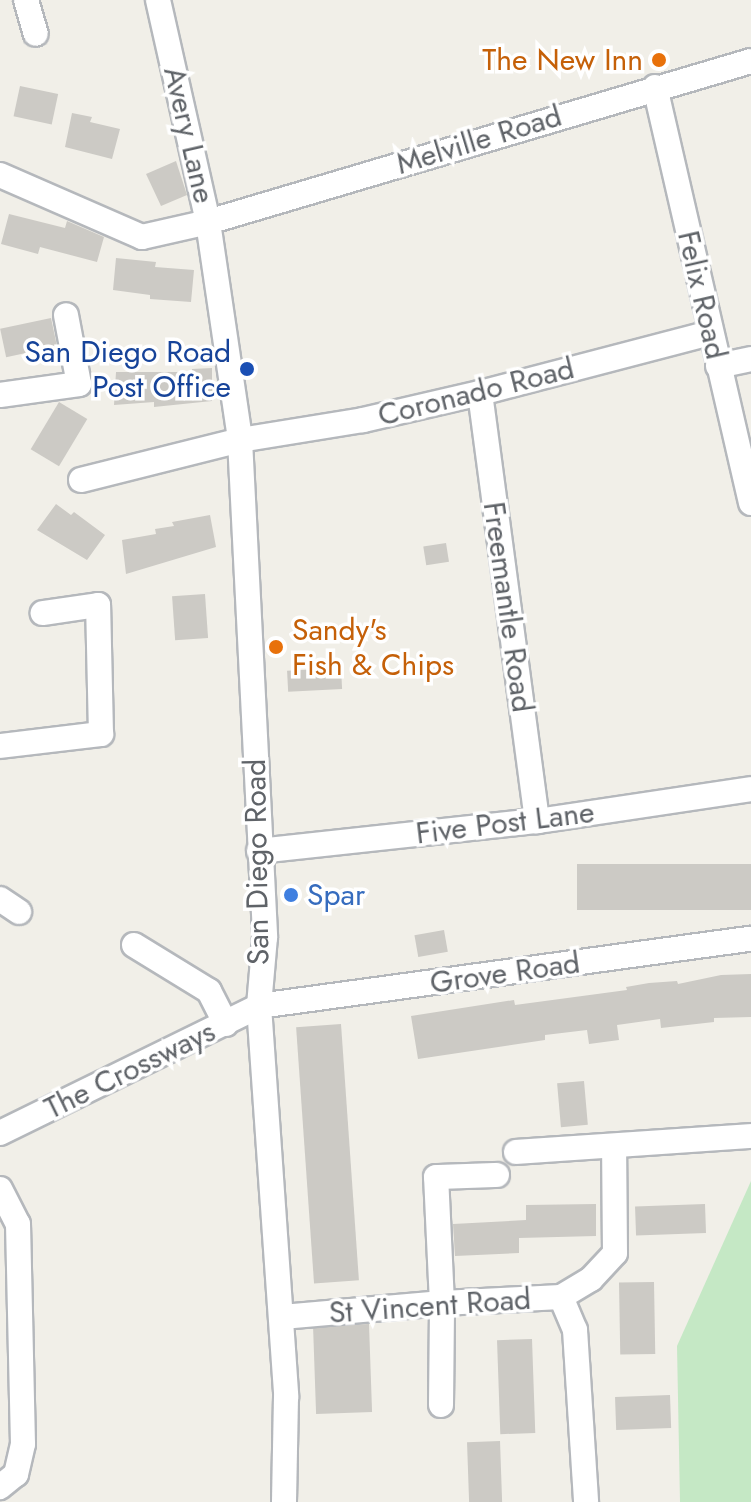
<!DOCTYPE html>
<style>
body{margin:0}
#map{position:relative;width:751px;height:1502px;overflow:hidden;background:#f1efe8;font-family:Jost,sans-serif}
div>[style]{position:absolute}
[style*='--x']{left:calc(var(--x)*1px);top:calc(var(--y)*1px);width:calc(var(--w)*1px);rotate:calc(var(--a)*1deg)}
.green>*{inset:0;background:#c5e8c5}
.building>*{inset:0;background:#cccac5;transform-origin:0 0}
.roads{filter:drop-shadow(2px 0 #b5b8bc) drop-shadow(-2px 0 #b5b8bc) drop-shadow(0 2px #b5b8bc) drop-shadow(0 -2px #b5b8bc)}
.street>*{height:24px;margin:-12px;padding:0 12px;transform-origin:12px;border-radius:12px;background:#fff}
.dots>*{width:22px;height:22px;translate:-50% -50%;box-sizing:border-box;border:4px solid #fff;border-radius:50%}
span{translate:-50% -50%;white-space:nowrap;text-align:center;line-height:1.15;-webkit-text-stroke:7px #fff;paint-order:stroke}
.food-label{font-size:30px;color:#c56008}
.right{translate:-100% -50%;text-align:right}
.left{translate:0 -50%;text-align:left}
.street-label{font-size:30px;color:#5f6368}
.transit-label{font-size:30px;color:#164399}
.shop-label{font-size:30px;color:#366cbe}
</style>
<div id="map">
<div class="green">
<i style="clip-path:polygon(751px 1181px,751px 1502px,680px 1502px,677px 1346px)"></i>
</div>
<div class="building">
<i style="left:20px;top:86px;width:39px;height:31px;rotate:12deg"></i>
<i style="clip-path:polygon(72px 113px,92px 117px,90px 122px,120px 129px,112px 159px,65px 147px)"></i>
<i style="clip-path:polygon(176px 161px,187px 195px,161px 206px,146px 174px)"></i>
<i style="clip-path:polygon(9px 214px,65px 228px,67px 221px,104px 237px,97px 262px,40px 247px,38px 254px,1px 244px)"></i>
<i style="clip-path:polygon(116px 258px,156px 262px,155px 267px,194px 270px,191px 302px,150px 299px,150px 295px,113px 290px)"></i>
<i style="left:51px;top:318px;width:29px;height:52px;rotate:78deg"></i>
<i style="clip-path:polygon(212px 368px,212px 401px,154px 407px,154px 402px,114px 405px,116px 372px,192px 372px,192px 369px)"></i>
<i style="left:59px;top:402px;width:33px;height:55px;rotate:31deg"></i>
<i style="clip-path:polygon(56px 504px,71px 515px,74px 512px,105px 535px,87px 560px,37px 530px)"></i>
<i style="clip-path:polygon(210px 515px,216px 547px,126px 574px,122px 540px,156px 534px,155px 529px,174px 526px,172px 522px)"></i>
<i style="left:446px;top:543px;width:19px;height:23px;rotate:81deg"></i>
<i style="left:205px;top:594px;width:44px;height:33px;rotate:86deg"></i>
<i style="left:341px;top:668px;width:21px;height:54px;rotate:87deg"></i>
<i style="left:751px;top:864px;width:46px;height:174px;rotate:90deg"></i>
<i style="left:444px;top:930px;width:22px;height:30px;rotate:80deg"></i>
<i style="clip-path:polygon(751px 974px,751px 1017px,714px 1018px,714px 1022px,661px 1028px,660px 1019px,617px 1025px,619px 1040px,589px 1044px,587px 1030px,545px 1035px,545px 1040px,418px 1059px,411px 1016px,514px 1000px,515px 1005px,627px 990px,626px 987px,649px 983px,677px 981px,678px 984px,721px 975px)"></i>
<i style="left:341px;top:1024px;width:257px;height:45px;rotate:86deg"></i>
<i style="left:584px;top:1081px;width:44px;height:27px;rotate:85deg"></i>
<i style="clip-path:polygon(596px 1204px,596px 1236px,519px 1238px,519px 1253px,455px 1256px,453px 1224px,526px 1220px,526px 1205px)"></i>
<i style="left:705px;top:1204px;width:29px;height:70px;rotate:88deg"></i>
<i style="left:654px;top:1282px;width:72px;height:35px;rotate:89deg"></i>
<i style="left:369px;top:1324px;width:88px;height:56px;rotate:88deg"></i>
<i style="left:532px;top:1339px;width:94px;height:35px;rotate:88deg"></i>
<i style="left:670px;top:1395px;width:33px;height:55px;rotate:88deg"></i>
<i style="left:500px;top:1441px;width:61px;height:33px;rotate:88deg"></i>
</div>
<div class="roads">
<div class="street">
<i style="--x:26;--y:0;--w:35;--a:74"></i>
<i style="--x:158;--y:0;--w:228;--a:77.3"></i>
<i style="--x:208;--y:222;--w:220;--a:81.6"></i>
<i style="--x:240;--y:440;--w:498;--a:87.1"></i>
<i style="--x:265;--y:937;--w:69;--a:95"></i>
<i style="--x:259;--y:1006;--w:392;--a:86"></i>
<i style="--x:286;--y:1397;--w:105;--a:91.1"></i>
<i style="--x:655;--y:87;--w:427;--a:77"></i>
<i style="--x:0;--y:175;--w:155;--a:23.6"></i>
<i style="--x:142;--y:237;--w:68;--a:-12.8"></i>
<i style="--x:208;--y:222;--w:566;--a:-16.52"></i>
<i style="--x:718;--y:366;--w:34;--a:-12"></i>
<i style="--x:480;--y:393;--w:432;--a:82.4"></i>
<i style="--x:0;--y:395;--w:80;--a:-7.9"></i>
<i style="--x:79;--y:384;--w:70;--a:-100.7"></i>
<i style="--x:81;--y:480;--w:164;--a:-14.1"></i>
<i style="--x:240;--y:440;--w:125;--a:-9.2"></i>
<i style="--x:363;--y:420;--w:120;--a:-13"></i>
<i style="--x:480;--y:393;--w:238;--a:-14.6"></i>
<i style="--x:0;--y:746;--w:102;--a:-6.8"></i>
<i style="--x:101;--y:734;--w:129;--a:-91.3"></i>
<i style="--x:98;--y:605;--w:56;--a:171.7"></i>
<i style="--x:259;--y:851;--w:280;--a:-6.2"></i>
<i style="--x:537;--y:821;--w:216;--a:-8.5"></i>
<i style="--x:0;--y:899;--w:23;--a:34"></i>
<i style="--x:134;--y:945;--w:88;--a:31.5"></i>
<i style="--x:209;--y:991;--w:37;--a:63"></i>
<i style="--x:0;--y:1133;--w:288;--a:-26.1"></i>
<i style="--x:259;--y:1006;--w:497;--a:-7.8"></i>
<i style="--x:516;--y:1152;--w:236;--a:-3.9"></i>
<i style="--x:0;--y:1189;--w:39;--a:63"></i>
<i style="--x:18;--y:1224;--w:220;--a:88.7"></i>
<i style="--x:23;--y:1444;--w:31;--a:103"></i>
<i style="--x:16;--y:1474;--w:21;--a:141"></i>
<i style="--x:561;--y:1297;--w:35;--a:-31"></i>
<i style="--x:591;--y:1279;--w:35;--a:-47"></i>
<i style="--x:615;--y:1253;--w:107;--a:-90.5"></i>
<i style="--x:282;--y:1317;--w:161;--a:-5"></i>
<i style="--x:442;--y:1303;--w:119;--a:-2.9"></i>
<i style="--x:561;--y:1297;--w:36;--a:67"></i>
<i style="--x:575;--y:1330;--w:172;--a:86.3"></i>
<i style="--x:441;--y:1405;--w:102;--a:-89.4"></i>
<i style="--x:442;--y:1303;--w:126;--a:-92.7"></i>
<i style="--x:436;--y:1177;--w:61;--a:-1.9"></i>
</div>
</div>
<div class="dots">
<i style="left:659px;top:60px;background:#e8710a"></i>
<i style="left:247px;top:369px;background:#1a4fb4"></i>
<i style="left:276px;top:647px;background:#e8710a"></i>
<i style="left:291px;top:895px;background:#3f7fe0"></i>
</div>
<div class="food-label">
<span class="right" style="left:643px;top:60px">The New Inn</span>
<span class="left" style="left:292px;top:647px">Sandy's<br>Fish &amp; Chips</span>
</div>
<div class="street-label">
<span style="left:189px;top:135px;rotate:77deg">Avery Lane</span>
<span style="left:479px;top:140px;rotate:-17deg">Melville Road</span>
<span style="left:702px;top:295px;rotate:77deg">Felix Road</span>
<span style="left:476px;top:392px;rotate:-14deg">Coronado Road</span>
<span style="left:508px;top:607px;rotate:82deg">Freemantle Road</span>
<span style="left:505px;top:823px;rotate:-7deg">Five Post Lane</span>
<span style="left:257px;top:862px;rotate:-91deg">San Diego Road</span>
<span style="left:505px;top:973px;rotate:-8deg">Grove Road</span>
<span style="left:130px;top:1070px;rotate:-26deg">The Crossways</span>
<span style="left:430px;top:1306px;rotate:-4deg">St Vincent Road</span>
</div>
<div class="transit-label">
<span class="right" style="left:231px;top:369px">San Diego Road<br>Post Office</span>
</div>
<div class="shop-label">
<span class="left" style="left:307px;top:895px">Spar</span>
</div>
</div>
